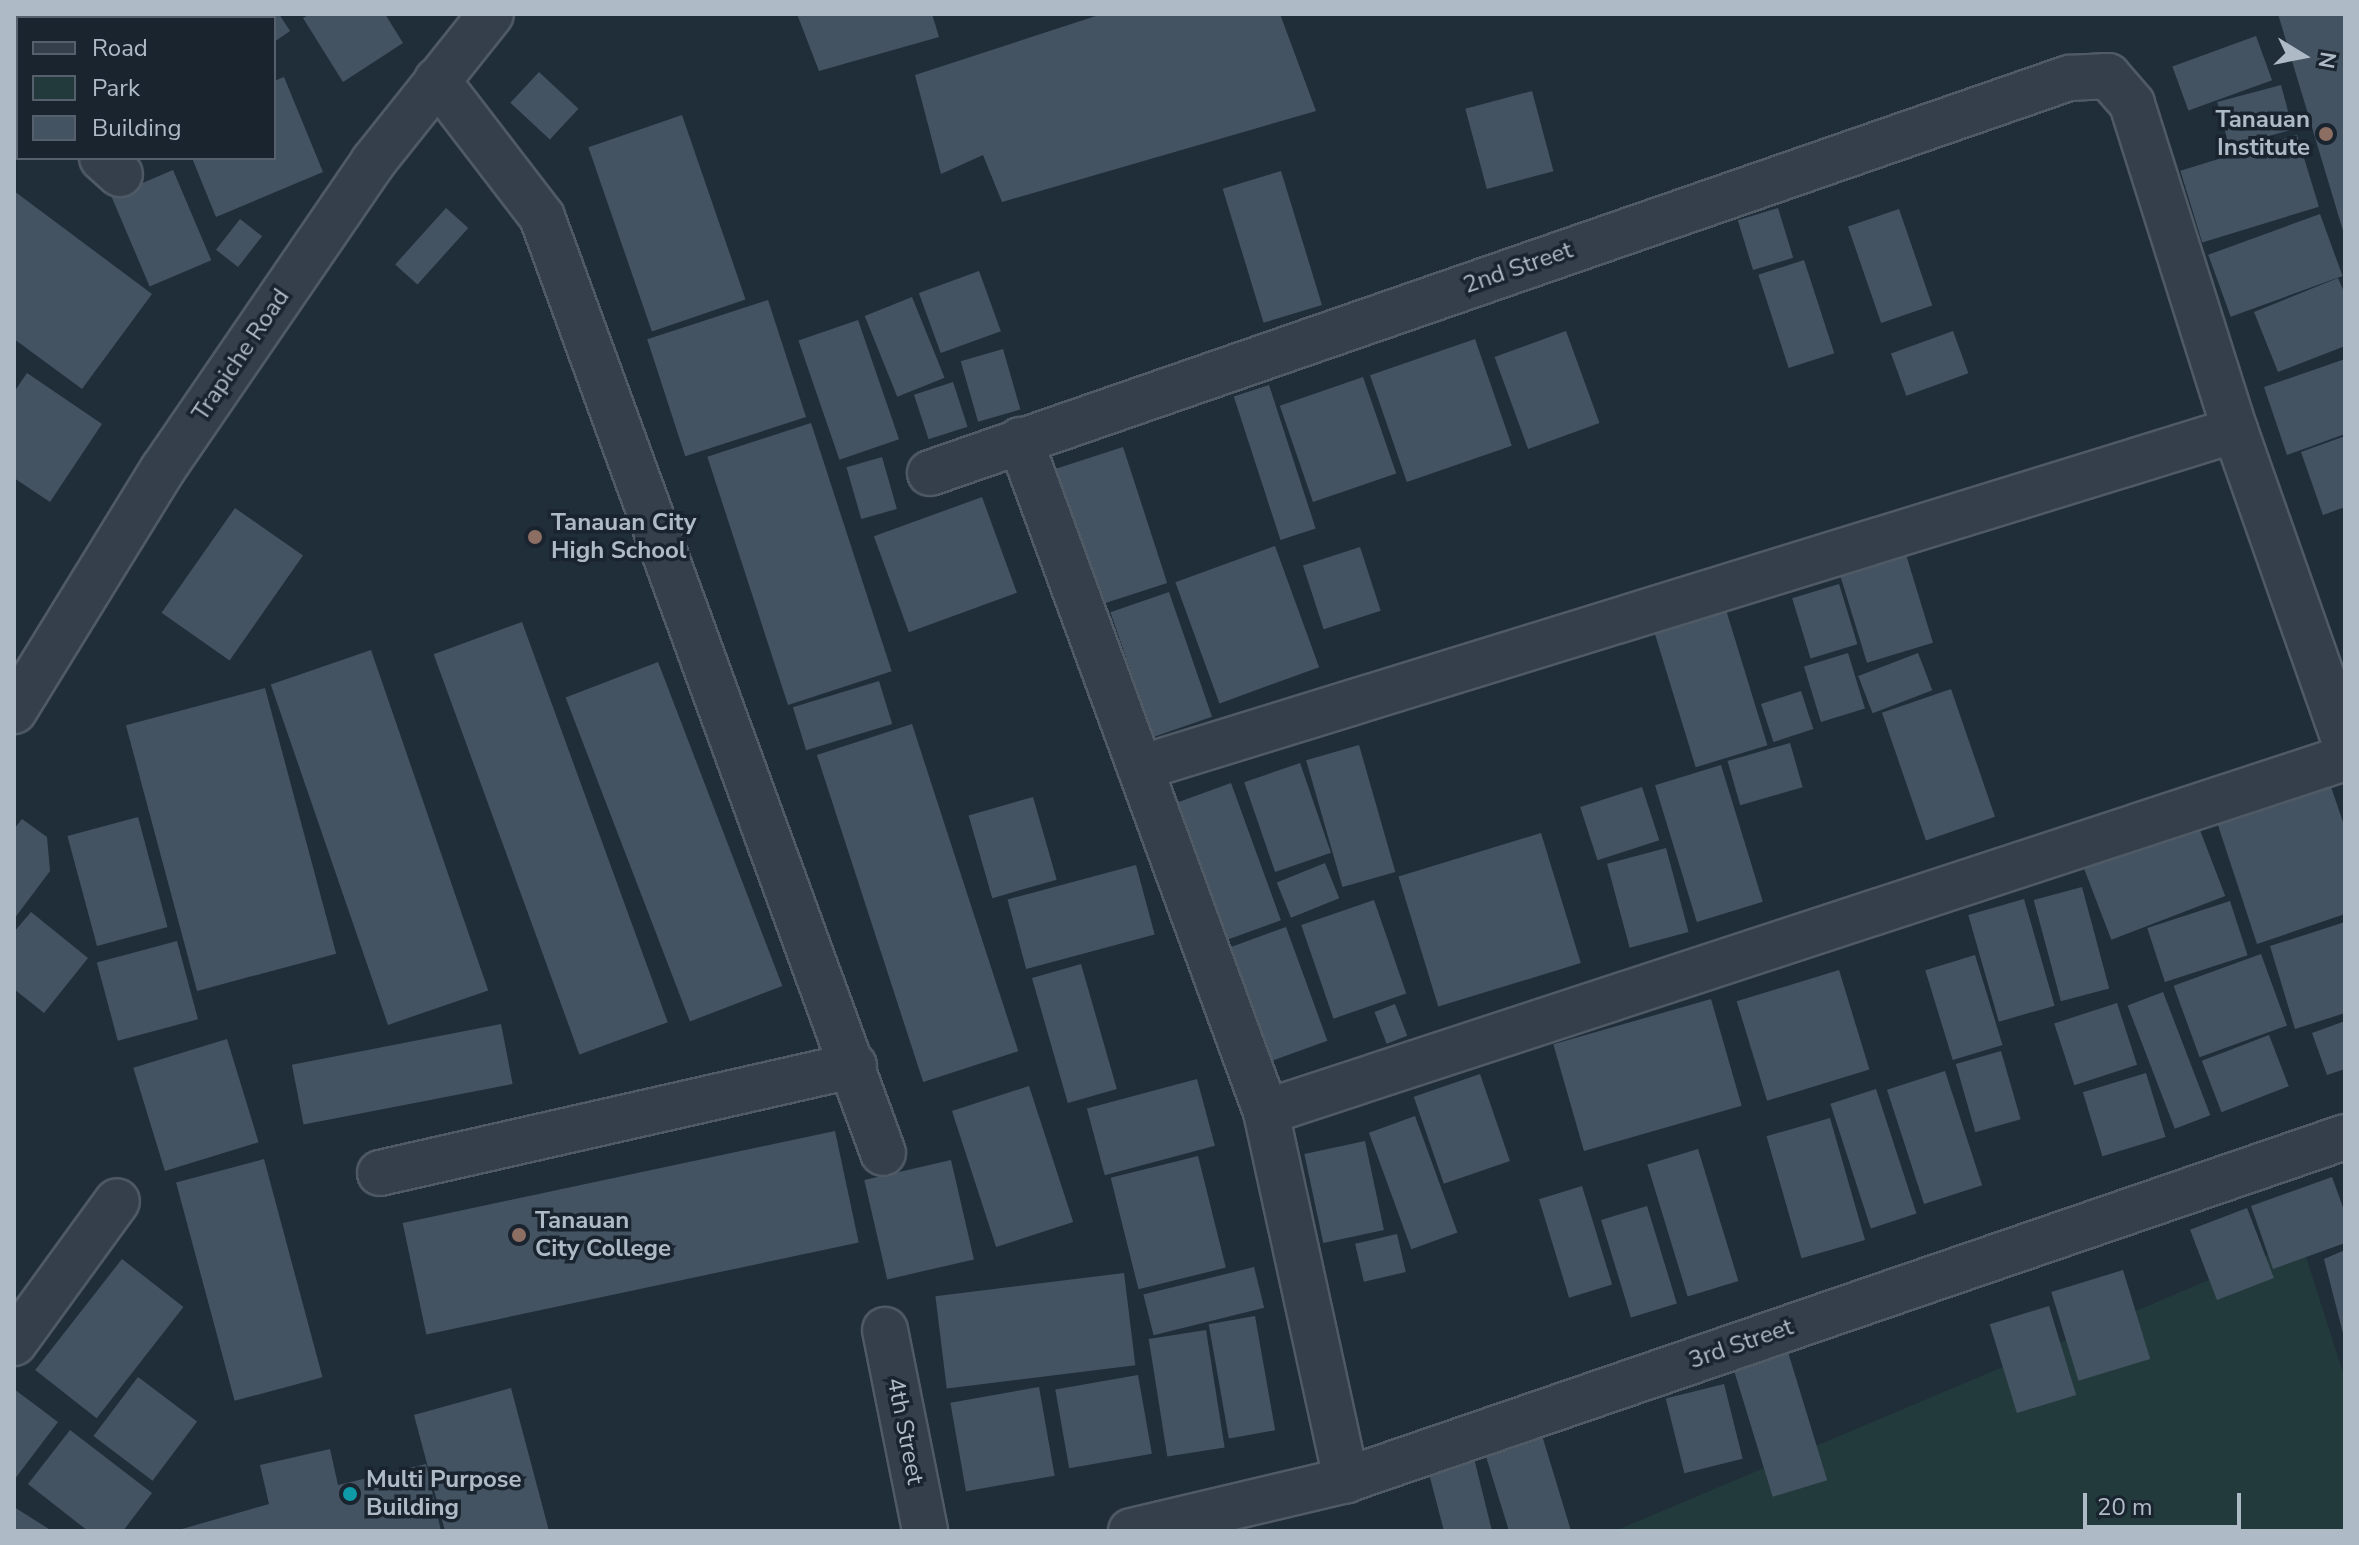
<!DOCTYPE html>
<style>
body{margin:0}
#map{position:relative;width:2359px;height:1545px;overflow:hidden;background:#202e3a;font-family:"Nunito Sans",sans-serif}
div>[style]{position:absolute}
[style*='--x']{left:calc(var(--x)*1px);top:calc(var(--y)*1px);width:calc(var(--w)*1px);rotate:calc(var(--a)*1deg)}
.green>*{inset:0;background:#223a3b}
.building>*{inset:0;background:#445362;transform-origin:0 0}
.roads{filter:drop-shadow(2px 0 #4f5a65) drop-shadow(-2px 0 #4f5a65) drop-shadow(0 2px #4f5a65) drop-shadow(0 -2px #4f5a65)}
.minor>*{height:44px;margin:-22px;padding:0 22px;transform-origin:22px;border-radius:22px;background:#343f4b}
.dots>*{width:22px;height:22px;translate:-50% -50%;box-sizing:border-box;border:4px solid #1a242f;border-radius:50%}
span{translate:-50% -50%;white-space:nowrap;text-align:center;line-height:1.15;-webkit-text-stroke:7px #1a242f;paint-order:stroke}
.poi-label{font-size:24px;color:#afbac7;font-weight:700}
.right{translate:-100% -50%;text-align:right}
.left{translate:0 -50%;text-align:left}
.street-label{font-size:24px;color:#afbac7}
.frame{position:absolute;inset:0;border:16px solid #afbac7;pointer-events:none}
.legend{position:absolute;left:16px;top:16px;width:260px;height:144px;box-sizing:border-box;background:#1a242f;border:2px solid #56606c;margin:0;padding:10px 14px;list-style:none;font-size:24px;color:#afbac7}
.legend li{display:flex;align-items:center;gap:16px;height:40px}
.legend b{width:40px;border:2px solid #56606c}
.north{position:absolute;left:2263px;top:16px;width:80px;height:80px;-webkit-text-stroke:6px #1a242f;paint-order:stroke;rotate:100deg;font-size:22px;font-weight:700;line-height:32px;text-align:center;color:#afbac7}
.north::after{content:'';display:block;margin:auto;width:28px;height:36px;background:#afbac7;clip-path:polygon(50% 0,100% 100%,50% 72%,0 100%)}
.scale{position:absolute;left:2083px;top:1493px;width:158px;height:36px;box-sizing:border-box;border:4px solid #afbac7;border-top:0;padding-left:10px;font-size:24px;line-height:28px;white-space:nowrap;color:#afbac7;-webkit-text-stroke:6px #1a242f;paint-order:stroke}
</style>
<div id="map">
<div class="green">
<i style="clip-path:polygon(2301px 1241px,2345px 1379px,2345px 1531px,1615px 1531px)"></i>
</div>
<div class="building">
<i style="clip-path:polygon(14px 14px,90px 14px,93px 18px,18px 18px,18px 46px)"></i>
<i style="clip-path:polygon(159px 14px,279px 14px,290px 31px,274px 42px,274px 18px)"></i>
<i style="clip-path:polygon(310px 14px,385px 14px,403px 43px,343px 82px,303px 18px)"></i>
<i style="clip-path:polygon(797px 14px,932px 14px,939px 37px,819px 71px)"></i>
<i style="clip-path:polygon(1102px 14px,1280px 14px,1316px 111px,1002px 202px,983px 155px,941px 174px,915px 75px)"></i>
<i style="clip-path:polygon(2278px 14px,2345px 14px,2345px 234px,2344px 234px)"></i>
<i style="left:2256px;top:36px;width:47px;height:89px;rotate:70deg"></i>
<i style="left:539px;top:72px;width:54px;height:42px;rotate:43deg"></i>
<i style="clip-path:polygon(284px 77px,323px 172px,216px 217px,192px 158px,274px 158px,274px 81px)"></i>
<i style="left:2281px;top:85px;width:46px;height:66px;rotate:75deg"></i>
<i style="left:1532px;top:91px;width:83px;height:69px;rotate:75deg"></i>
<i style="left:682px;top:115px;width:195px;height:99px;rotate:71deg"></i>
<i style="left:2297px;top:135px;width:75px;height:122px;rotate:73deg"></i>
<i style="left:173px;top:170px;width:98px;height:67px;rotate:67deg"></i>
<i style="left:1281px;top:171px;width:140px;height:61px;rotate:73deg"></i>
<i style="clip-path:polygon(14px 191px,152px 294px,82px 389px,14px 339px)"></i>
<i style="left:446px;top:208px;width:30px;height:76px;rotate:42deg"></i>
<i style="left:1778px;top:208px;width:52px;height:42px;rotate:73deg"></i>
<i style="left:1899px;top:209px;width:102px;height:54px;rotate:71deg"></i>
<i style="left:2320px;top:214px;width:66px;height:119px;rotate:70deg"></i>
<i style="left:240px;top:219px;width:28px;height:39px;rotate:38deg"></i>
<i style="left:1804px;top:260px;width:98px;height:48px;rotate:72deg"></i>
<i style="left:979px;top:271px;width:64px;height:64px;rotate:70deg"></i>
<i style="clip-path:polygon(2338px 278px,2345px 294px,2345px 346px,2278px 372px,2254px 312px)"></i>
<i style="left:912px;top:297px;width:87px;height:51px;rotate:68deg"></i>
<i style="left:768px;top:300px;width:123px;height:127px;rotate:72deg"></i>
<i style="left:858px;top:320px;width:126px;height:63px;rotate:71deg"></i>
<i style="left:1566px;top:331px;width:98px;height:76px;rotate:70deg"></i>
<i style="left:1953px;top:331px;width:45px;height:66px;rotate:70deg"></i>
<i style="left:1475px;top:339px;width:113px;height:111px;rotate:71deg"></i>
<i style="left:1003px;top:349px;width:63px;height:44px;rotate:74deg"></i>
<i style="clip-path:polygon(2345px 359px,2345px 434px,2287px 455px,2264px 387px)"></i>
<i style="clip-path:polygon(27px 373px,102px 424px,50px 502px,14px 478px,14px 392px)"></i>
<i style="left:1363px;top:377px;width:102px;height:88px;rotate:71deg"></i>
<i style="left:953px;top:382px;width:47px;height:41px;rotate:72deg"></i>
<i style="left:1269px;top:385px;width:151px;height:37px;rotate:72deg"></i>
<i style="left:811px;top:423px;width:261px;height:109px;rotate:72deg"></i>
<i style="clip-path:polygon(2345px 436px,2345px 507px,2323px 515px,2301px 452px)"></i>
<i style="left:1123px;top:447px;width:143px;height:86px;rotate:72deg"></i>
<i style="left:882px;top:457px;width:54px;height:37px;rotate:74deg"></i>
<i style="left:982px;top:497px;width:102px;height:115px;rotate:70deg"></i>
<i style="left:235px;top:508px;width:83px;height:128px;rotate:35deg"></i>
<i style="left:1275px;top:546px;width:129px;height:106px;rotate:70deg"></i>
<i style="left:1360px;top:547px;width:67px;height:60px;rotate:72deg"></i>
<i style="left:1904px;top:548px;width:99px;height:69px;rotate:73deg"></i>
<i style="left:1839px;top:584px;width:63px;height:49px;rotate:73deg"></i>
<i style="left:1169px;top:592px;width:132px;height:62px;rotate:71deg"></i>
<i style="left:1723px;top:600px;width:152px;height:75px;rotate:73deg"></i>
<i style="left:522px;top:622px;width:426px;height:94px;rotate:70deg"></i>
<i style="left:371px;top:650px;width:360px;height:106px;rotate:71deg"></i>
<i style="left:1848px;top:653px;width:58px;height:46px;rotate:73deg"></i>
<i style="left:1918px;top:653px;width:40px;height:64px;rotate:69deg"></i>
<i style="left:658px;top:662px;width:347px;height:99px;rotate:69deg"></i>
<i style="left:879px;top:681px;width:45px;height:90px;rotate:73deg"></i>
<i style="left:265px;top:688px;width:275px;height:144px;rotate:75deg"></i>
<i style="left:1951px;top:689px;width:135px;height:73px;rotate:71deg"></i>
<i style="left:1801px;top:691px;width:40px;height:42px;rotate:72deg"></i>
<i style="left:912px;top:724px;width:344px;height:100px;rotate:72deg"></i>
<i style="left:1790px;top:743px;width:46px;height:65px;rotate:74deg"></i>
<i style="left:1359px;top:745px;width:132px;height:55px;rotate:74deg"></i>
<i style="left:1300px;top:763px;width:95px;height:59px;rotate:71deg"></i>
<i style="left:1721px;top:765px;width:143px;height:69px;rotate:73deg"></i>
<i style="clip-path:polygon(2327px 775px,2345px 828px,2345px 914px,2257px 944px,2214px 813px)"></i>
<i style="left:1231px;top:783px;width:146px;height:74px;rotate:70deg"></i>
<i style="left:1642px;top:787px;width:56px;height:65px;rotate:72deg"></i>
<i style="left:1033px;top:797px;width:86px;height:67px;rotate:74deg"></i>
<i style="left:138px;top:817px;width:114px;height:73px;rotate:75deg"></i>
<i style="clip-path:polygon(22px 819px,47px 837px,50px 871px,14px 919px,14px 829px)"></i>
<i style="left:2198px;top:825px;width:76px;height:122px;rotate:69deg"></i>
<i style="left:1541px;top:833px;width:136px;height:149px;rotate:73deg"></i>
<i style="left:1666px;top:848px;width:87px;height:61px;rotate:75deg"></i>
<i style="left:1325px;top:863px;width:38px;height:52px;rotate:68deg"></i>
<i style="left:1136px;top:865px;width:72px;height:133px;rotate:75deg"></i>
<i style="left:2082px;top:887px;width:105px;height:50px;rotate:75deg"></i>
<i style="left:2024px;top:899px;width:111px;height:58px;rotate:74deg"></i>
<i style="left:1374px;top:900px;width:99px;height:77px;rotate:71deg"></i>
<i style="left:2230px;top:901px;width:57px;height:87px;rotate:72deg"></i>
<i style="clip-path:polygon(31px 912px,88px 958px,44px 1013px,14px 989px,14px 932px)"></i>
<i style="clip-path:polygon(2345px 922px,2345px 1013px,2295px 1029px,2270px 946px)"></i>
<i style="left:1286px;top:927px;width:121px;height:78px;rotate:70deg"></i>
<i style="left:177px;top:941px;width:81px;height:83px;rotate:75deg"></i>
<i style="left:2261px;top:954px;width:76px;height:93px;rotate:70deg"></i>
<i style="left:1975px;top:955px;width:94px;height:52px;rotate:73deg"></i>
<i style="left:1081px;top:964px;width:130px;height:51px;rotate:74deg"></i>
<i style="left:1839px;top:970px;width:104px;height:107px;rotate:73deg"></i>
<i style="left:2163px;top:992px;width:132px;height:38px;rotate:69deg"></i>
<i style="left:1711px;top:999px;width:111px;height:164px;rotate:74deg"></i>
<i style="left:2117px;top:1003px;width:65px;height:66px;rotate:72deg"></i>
<i style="left:1395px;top:1004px;width:34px;height:22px;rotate:69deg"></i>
<i style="clip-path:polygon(2345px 1021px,2345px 1069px,2327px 1075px,2312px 1033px)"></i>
<i style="left:501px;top:1024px;width:61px;height:213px;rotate:79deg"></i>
<i style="left:2269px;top:1035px;width:55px;height:72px;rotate:69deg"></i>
<i style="left:227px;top:1039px;width:108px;height:98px;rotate:73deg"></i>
<i style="left:2001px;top:1051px;width:71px;height:47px;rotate:74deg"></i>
<i style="left:1945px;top:1071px;width:120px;height:61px;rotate:72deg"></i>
<i style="left:2146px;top:1073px;width:67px;height:66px;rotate:73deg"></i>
<i style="left:1480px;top:1074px;width:92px;height:70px;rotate:71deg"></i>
<i style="left:1197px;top:1079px;width:69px;height:114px;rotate:75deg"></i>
<i style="left:1029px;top:1086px;width:143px;height:81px;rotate:72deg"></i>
<i style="left:1876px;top:1089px;width:131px;height:48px;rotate:72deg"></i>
<i style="left:1415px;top:1116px;width:124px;height:49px;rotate:70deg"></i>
<i style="left:1830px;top:1118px;width:127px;height:66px;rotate:74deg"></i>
<i style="left:835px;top:1131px;width:114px;height:442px;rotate:78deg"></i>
<i style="left:1365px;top:1141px;width:91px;height:62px;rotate:78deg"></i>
<i style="left:1698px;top:1149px;width:138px;height:53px;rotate:73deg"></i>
<i style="left:1198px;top:1156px;width:115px;height:90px;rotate:76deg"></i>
<i style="left:264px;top:1159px;width:226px;height:91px;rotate:75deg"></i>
<i style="left:951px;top:1160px;width:102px;height:89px;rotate:77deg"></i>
<i style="clip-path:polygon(2332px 1177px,2345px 1213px,2345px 1243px,2273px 1269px,2251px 1206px)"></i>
<i style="left:1582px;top:1186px;width:103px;height:45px;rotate:73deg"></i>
<i style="left:1647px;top:1206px;width:102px;height:48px;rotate:73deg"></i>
<i style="left:2247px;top:1208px;width:75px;height:61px;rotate:69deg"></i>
<i style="left:1397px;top:1234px;width:39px;height:43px;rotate:77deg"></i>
<i style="clip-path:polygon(2345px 1250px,2345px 1337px,2344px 1337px,2324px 1259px)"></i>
<i style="left:122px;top:1259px;width:78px;height:141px;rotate:38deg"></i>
<i style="left:1254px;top:1267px;width:42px;height:114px;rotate:76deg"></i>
<i style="left:2123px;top:1270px;width:93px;height:75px;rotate:73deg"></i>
<i style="left:1124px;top:1273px;width:93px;height:190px;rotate:83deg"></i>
<i style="left:2049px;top:1306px;width:93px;height:62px;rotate:73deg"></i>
<i style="left:1255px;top:1316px;width:116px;height:47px;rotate:80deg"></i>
<i style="left:1206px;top:1330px;width:119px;height:58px;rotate:81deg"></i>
<i style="left:1788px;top:1352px;width:134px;height:57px;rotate:73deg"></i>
<i style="left:1138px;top:1375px;width:80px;height:84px;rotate:80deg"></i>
<i style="left:138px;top:1377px;width:74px;height:74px;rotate:37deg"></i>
<i style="left:1724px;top:1384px;width:77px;height:60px;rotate:76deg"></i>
<i style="left:1039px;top:1387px;width:90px;height:90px;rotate:80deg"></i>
<i style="clip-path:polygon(511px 1388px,549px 1531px,445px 1531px,414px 1415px)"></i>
<i style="clip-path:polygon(14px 1389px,58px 1422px,14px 1480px)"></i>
<i style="clip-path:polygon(70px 1430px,152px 1493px,123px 1531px,88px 1531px,28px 1484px)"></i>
<i style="clip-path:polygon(1541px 1432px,1571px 1531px,1509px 1531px,1484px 1450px)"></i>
<i style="clip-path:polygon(330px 1449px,338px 1485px,426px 1464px,441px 1531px,175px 1531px,269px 1504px,260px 1465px)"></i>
<i style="clip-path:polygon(1473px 1454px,1492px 1531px,1444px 1531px,1427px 1466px)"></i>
<i style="clip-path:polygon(14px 1507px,52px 1531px,14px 1531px)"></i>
</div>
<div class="roads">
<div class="minor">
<i style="--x:437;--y:80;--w:173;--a:52.5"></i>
<i style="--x:542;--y:217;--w:996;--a:69.98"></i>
<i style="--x:14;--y:112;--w:6;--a:-45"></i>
<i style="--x:102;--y:158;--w:24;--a:42"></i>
<i style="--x:1020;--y:440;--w:716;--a:69.89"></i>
<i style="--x:1266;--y:1112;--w:377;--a:77.7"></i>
<i style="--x:930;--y:473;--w:1206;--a:-19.13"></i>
<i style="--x:2069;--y:78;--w:39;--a:-3"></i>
<i style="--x:2108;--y:76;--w:37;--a:49"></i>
<i style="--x:2132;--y:104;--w:342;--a:72.5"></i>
<i style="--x:2235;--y:430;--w:332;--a:70.6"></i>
<i style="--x:14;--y:711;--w:284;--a:-58.4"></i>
<i style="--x:163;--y:469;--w:372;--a:-55.6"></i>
<i style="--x:373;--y:162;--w:189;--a:-51.4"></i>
<i style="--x:1140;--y:768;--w:1146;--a:-17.15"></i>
<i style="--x:1266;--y:1112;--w:1136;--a:-18.16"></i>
<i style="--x:380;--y:1173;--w:486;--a:-12.8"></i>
<i style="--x:885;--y:1330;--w:205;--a:78.7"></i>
<i style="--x:14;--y:1343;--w:175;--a:-54"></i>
<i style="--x:1131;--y:1531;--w:221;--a:-13.3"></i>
<i style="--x:1346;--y:1480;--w:1056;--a:-18.95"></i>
</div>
</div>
<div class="dots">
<i style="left:2326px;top:134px;background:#8d6e63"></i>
<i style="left:535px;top:537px;background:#8d6e63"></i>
<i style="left:519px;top:1235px;background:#8d6e63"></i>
<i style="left:350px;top:1494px;background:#0f9aa8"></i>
</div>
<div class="poi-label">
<span class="right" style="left:2310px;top:134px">Tanauan<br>Institute</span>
<span class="left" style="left:551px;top:537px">Tanauan City<br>High School</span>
<span class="left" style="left:535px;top:1235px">Tanauan<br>City College</span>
<span class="left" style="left:366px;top:1494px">Multi Purpose<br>Building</span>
</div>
<div class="street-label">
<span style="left:1518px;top:268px;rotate:-19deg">2nd Street</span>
<span style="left:241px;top:355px;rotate:-56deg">Trapiche Road</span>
<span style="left:1741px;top:1344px;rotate:-19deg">3rd Street</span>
<span style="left:905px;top:1431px;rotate:79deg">4th Street</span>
</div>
<div class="frame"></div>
<ul class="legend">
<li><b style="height:10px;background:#343f4b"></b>Road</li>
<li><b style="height:22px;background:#223a3b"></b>Park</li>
<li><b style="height:22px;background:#445362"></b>Building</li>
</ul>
<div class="north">N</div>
<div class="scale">20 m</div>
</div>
